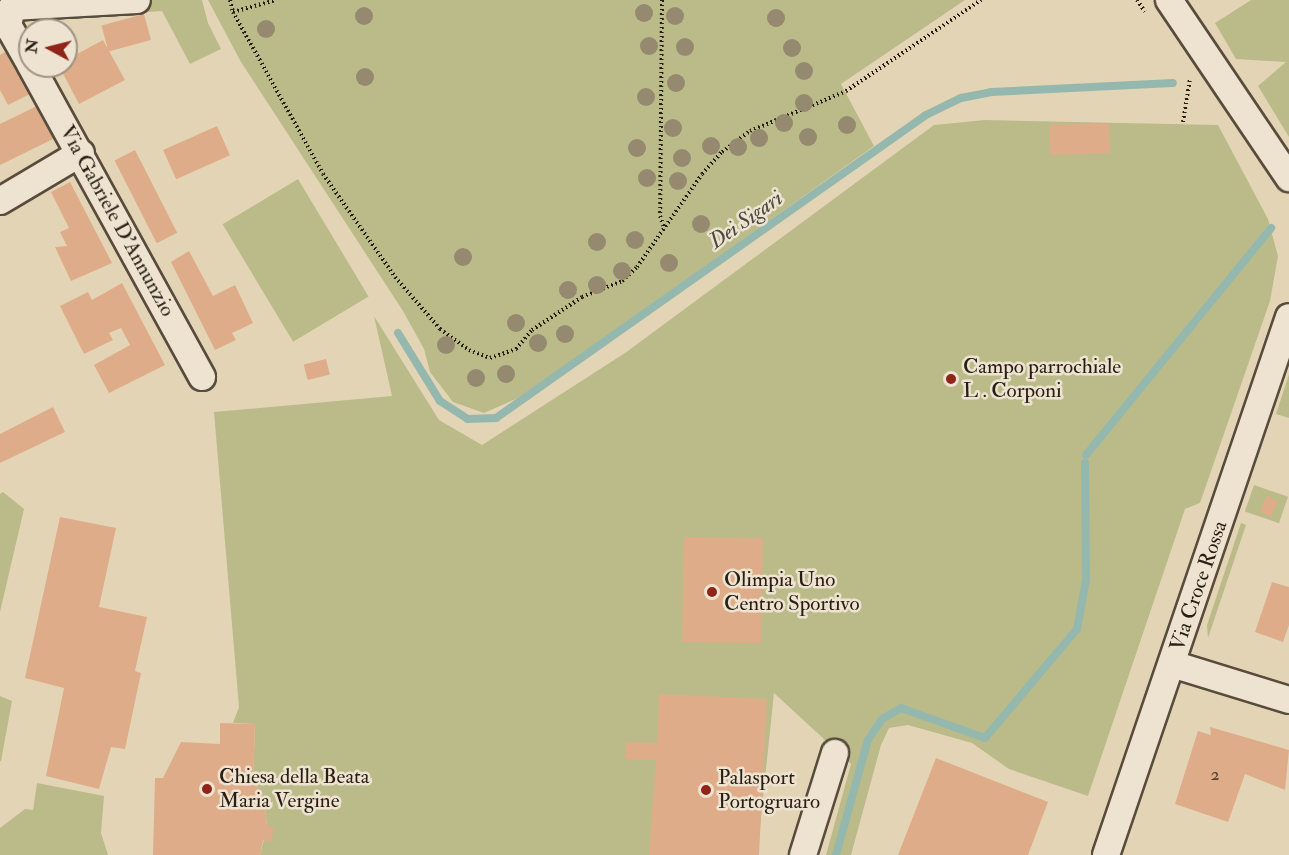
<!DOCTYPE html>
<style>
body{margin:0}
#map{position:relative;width:1289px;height:855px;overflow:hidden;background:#e4d4b6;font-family:"IM FELL Double Pica",serif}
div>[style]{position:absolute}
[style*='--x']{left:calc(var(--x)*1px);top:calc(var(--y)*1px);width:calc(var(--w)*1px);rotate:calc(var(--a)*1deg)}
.green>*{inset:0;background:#bbbb89;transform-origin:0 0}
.stream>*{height:8px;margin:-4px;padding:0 4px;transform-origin:4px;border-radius:4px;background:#95b8ae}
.building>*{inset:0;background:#dfac89;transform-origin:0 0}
.path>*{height:4px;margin-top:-2px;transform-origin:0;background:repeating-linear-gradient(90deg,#291e13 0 1.5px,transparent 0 4.5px)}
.roads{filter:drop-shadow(2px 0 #584c3c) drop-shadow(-2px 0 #584c3c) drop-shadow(0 2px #584c3c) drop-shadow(0 -2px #584c3c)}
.minor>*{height:26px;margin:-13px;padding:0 13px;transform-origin:13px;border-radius:13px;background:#ede3d0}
.trees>*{width:18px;height:18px;margin:-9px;border-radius:50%;background:#958a70}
.dots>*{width:16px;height:16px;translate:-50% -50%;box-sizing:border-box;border:3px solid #ede3d0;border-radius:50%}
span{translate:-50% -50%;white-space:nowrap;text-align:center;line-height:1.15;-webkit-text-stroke:5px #ede3d0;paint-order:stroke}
.number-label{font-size:18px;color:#564230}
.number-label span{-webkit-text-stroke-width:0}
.street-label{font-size:21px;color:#291e13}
.poi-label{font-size:21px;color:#291e13}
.left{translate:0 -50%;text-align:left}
.water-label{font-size:22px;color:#494c42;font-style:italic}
.north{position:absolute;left:18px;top:18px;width:60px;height:60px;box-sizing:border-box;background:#ede3d0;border:2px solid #9f9484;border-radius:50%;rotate:277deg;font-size:16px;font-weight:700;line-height:24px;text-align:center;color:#291e13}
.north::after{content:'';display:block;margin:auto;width:21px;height:27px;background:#8f2418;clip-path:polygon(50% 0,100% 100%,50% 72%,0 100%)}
</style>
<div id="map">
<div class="green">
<i style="clip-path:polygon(145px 0,202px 0,208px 23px,221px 49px,190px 64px,162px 11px,148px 12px)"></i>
<i style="clip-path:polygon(208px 0,965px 0,841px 84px,874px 146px,558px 371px,518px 398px,484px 413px,453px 402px,430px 372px,424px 349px,403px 311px,241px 62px)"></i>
<i style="clip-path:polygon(1251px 0,1289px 0,1289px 137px,1258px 86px,1286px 62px,1236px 59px,1215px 23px)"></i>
<i style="clip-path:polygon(985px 120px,1218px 125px,1268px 219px,1278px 256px,1270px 301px,1200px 503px,1185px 509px,1088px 796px,1009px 769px,972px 743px,908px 725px,889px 728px,881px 745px,851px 855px,826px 855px,851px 764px,774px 693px,757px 855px,260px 855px,267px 826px,264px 797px,253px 781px,255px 724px,233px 723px,239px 707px,214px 412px,392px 396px,374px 316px,439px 420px,482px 445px,625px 353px,934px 125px)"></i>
<i style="left:298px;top:179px;width:137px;height:88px;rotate:59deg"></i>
<i style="clip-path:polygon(1289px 374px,1289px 418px,1276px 414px)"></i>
<i style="left:1254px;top:485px;width:36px;height:28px;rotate:19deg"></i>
<i style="clip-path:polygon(3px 492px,24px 509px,0 612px,0 494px)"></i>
<i style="clip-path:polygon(1241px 523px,1246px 525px,1208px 638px,1207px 625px)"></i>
<i style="clip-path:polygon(0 696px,12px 701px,1px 761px,0 761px)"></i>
<i style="clip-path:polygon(37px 783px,104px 796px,101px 833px,108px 855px,0 855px,0 828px,25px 809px,33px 810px)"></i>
</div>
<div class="stream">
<i style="--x:398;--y:333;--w:80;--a:58.3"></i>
<i style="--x:440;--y:401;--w:33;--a:33"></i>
<i style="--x:468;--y:419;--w:28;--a:-2"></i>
<i style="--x:496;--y:418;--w:526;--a:-35.17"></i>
<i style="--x:926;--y:115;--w:39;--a:-26"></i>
<i style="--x:961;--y:98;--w:31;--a:-11"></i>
<i style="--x:991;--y:92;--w:182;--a:-2.8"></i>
<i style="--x:1086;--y:455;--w:293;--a:-50.8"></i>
<i style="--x:836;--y:855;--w:119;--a:-74.5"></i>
<i style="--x:868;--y:740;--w:25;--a:-56"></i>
<i style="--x:882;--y:719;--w:22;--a:-30"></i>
<i style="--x:901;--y:708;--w:89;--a:19.7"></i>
<i style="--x:985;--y:738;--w:143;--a:-49.8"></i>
<i style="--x:1077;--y:629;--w:50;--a:-79.6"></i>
<i style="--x:1086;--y:580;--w:117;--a:-90.5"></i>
</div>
<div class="building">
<i style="left:144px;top:14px;width:27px;height:44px;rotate:75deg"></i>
<i style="clip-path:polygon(103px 40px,125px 80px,79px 104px,59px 66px,66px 66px,66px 60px)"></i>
<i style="clip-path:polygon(10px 49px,32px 93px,8px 105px,0 90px,0 55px)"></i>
<i style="clip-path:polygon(39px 105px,55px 138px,0 165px,0 124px)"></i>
<i style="left:1109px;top:123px;width:30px;height:60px;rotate:88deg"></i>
<i style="left:217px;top:126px;width:32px;height:59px;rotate:66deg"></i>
<i style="left:135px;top:150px;width:93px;height:23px;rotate:63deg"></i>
<i style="clip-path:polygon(70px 182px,112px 263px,71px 281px,55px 247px,67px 246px,60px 232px,69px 228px,51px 192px)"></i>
<i style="clip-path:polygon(189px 251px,213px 296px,235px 285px,253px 323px,232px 333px,236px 340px,215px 350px,171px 262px)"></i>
<i style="clip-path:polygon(122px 283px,165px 365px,109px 393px,94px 365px,130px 345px,121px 328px,109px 333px,113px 340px,84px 354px,60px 306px,88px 292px,92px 300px)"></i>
<i style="left:326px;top:359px;width:16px;height:23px;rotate:76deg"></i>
<i style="clip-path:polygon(53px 407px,65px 432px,0 463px,0 434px)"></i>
<i style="left:1267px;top:496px;width:12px;height:17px;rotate:24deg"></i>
<i style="clip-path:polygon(60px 517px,116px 528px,99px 607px,147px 617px,135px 671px,141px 673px,125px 749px,111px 747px,99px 789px,46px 776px,64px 688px,25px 678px)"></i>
<i style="left:684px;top:537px;width:79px;height:105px;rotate:1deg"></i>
<i style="clip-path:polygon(1272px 582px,1289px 587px,1289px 625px,1283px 642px,1255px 632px)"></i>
<i style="clip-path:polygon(659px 694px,767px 699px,759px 855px,649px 855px,656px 760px,625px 759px,626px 742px,657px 743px)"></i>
<i style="clip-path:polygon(220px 723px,255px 724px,253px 781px,264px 797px,267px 826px,274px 828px,271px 842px,263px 840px,260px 855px,153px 855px,155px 778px,163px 778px,181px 742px,220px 744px)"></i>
<i style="clip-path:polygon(1210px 727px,1289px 750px,1285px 790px,1245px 774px,1228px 822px,1175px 804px,1198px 731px,1211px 735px)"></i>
<i style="clip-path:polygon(936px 758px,1048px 802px,1028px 855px,898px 855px)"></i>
</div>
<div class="path">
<i style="--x:230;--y:0;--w:12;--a:76"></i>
<i style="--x:233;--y:12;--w:185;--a:60.9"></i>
<i style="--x:323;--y:174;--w:126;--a:55"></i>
<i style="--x:395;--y:277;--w:69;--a:49.1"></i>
<i style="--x:440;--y:329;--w:36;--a:36"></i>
<i style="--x:469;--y:350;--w:22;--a:21"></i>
<i style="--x:490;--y:358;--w:28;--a:-19"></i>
<i style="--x:516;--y:349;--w:25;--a:-50"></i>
<i style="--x:532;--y:330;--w:60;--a:-33.4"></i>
<i style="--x:582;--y:297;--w:43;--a:-21.8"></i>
<i style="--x:622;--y:281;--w:21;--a:-43"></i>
<i style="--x:637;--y:267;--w:113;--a:-55"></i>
<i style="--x:702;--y:174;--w:30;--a:-48"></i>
<i style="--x:722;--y:152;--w:35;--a:-37"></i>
<i style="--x:750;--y:131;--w:104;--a:-22.6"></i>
<i style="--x:846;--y:91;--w:163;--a:-34"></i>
<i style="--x:662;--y:0;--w:216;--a:90.5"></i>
<i style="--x:660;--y:216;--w:12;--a:70"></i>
<i style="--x:1137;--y:0;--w:14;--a:56"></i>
<i style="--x:233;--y:12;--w:45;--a:-15.6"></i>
<i style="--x:1183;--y:122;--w:44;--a:-80.8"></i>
</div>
<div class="roads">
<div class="minor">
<i style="--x:1169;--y:0;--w:215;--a:56"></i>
<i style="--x:0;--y:25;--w:8;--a:0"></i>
<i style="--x:8;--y:25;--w:45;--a:60.6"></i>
<i style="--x:8;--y:25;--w:18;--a:-77"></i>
<i style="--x:12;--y:7;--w:125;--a:-3.2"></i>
<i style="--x:31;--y:66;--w:355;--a:61.2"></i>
<i style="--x:0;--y:201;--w:94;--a:-30.7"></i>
<i style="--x:1172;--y:664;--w:122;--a:17.1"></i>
<i style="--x:803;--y:855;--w:107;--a:-72.6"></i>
<i style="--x:1106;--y:855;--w:568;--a:-71.21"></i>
</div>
</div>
<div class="trees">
<i style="left:644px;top:13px"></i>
<i style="left:364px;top:16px"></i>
<i style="left:675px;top:16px"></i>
<i style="left:776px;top:18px"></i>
<i style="left:266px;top:29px"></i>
<i style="left:649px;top:46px"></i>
<i style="left:685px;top:47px"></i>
<i style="left:792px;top:48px"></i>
<i style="left:804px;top:71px"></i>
<i style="left:365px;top:77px"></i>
<i style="left:676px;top:83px"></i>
<i style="left:646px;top:97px"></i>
<i style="left:804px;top:103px"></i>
<i style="left:784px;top:123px"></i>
<i style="left:847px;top:125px"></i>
<i style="left:673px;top:128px"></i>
<i style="left:808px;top:137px"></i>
<i style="left:759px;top:138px"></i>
<i style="left:711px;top:146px"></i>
<i style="left:738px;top:147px"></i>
<i style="left:637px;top:148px"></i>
<i style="left:682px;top:158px"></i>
<i style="left:647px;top:178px"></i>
<i style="left:678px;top:181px"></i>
<i style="left:701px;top:224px"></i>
<i style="left:635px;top:240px"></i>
<i style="left:597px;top:242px"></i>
<i style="left:463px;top:257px"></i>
<i style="left:669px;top:263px"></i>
<i style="left:622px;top:271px"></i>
<i style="left:597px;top:285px"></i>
<i style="left:568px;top:290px"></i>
<i style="left:516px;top:323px"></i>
<i style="left:565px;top:334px"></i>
<i style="left:538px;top:343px"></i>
<i style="left:446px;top:345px"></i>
<i style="left:506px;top:374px"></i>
<i style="left:476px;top:378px"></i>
</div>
<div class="dots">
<i style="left:951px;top:379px;background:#8f2418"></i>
<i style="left:712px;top:592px;background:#8f2418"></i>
<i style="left:207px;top:789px;background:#8f2418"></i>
<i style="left:706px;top:790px;background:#8f2418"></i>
</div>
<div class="number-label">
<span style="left:1215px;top:775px">2</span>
</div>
<div class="street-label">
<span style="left:117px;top:221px;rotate:61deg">Via Gabriele D'Annunzio</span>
<span style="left:1199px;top:586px;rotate:-71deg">Via Croce Rossa</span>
</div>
<div class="poi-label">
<span class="left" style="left:963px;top:379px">Campo parrochiale<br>L . Corponi</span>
<span class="left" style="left:724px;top:592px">Olimpia Uno<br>Centro Sportivo</span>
<span class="left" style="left:219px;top:789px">Chiesa della Beata<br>Maria Vergine</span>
<span class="left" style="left:718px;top:790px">Palasport<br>Portogruaro</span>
</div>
<div class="water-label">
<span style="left:746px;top:220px;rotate:-35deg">Dei Sigari</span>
</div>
<div class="north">N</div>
</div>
